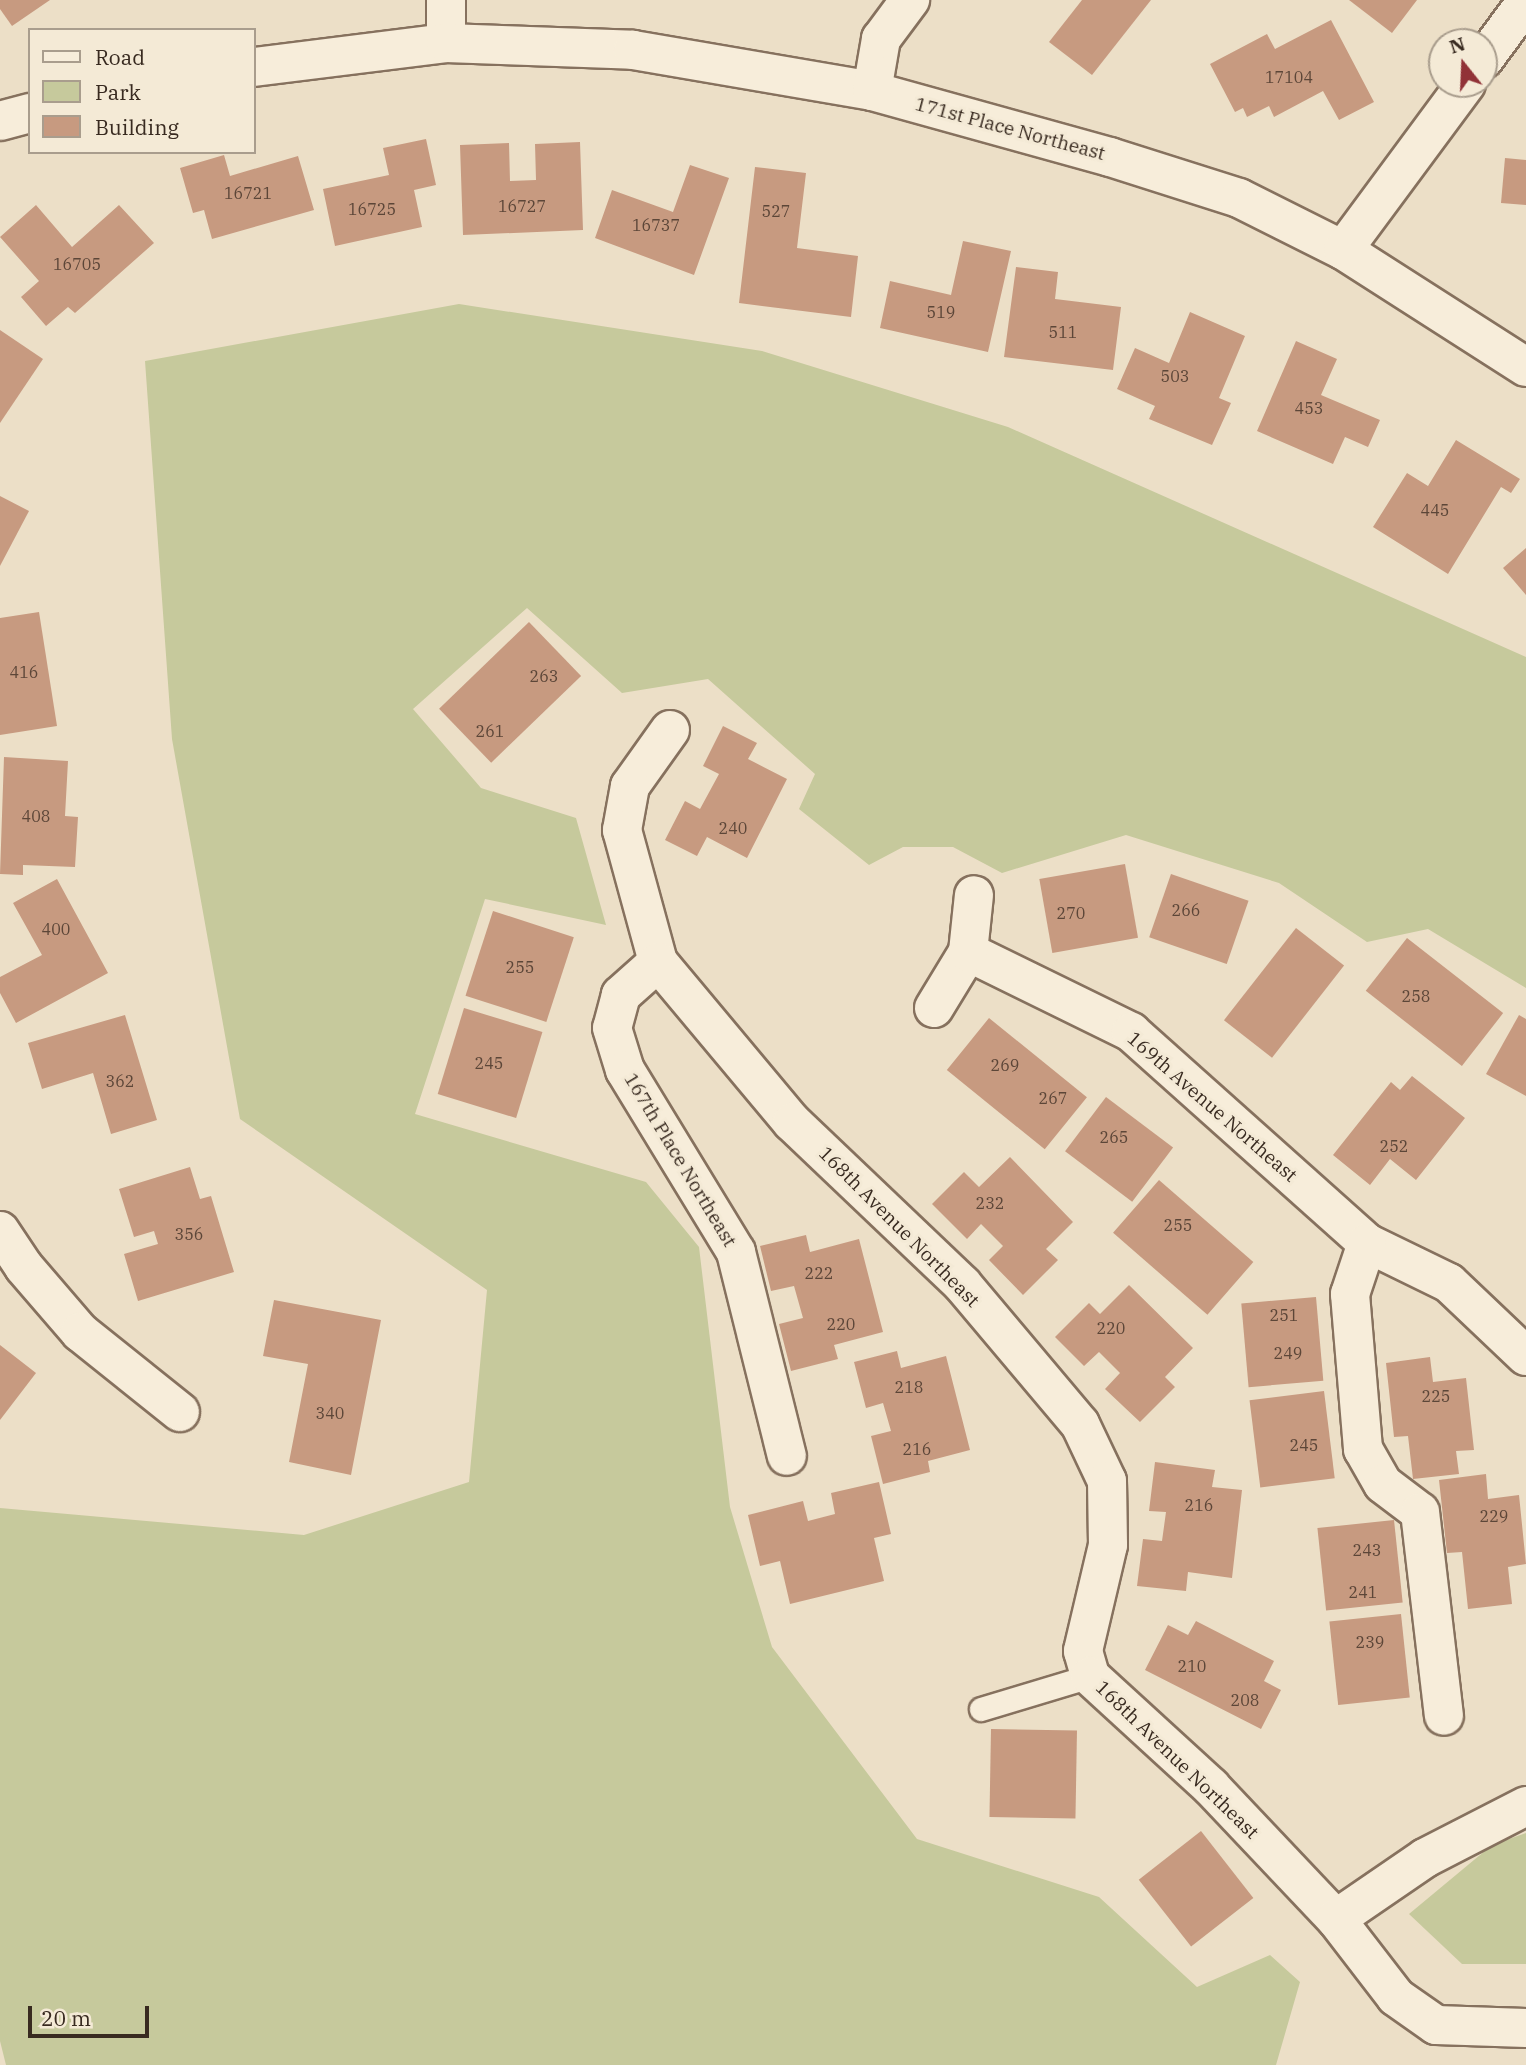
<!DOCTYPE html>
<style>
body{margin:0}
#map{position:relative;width:1526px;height:2065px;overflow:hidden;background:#ecdfc7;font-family:"IBM Plex Serif",serif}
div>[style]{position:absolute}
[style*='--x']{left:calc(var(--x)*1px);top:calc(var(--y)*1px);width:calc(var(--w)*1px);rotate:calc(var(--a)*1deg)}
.green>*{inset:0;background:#c6c99c}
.building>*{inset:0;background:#c79a80;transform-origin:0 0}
.roads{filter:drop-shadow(2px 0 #86715e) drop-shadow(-2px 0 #86715e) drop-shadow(0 2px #86715e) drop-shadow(0 -2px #86715e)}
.service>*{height:23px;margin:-11.5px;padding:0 11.5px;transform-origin:11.5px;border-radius:11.5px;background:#f7edda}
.minor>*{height:38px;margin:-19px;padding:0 19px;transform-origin:19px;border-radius:19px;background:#f7edda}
span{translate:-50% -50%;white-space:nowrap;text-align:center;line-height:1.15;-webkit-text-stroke:6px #f4ead6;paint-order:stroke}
.number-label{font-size:16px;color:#5c4638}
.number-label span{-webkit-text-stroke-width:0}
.street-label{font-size:19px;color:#382a20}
.legend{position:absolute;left:28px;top:28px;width:228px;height:126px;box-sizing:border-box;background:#f4ead6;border:2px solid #a99d8d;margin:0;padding:9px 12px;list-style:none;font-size:21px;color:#382a20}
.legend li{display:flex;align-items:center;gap:14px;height:35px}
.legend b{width:35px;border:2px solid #a99d8d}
.north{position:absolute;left:1428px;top:28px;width:70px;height:70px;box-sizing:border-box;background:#f4ead6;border:2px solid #a99d8d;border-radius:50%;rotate:342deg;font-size:19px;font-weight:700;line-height:28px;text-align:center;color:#382a20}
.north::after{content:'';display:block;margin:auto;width:24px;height:32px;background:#913237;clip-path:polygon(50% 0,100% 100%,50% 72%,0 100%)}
.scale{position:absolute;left:28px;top:2006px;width:121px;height:32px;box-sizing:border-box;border:4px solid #382a20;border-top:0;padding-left:9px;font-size:21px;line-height:24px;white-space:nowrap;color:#382a20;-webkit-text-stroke:5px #f4ead6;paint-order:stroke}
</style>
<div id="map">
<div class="green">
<i style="clip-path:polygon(459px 304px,762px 351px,1008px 427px,1526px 657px,1526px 988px,1428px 929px,1367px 942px,1279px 883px,1126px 835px,1002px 873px,953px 847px,903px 847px,869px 865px,799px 809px,815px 774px,708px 679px,622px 693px,527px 608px,413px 709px,481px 788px,576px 818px,606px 925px,485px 899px,415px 1114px,646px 1182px,699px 1247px,730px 1507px,772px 1647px,917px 1839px,1099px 1897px,1197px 1987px,1270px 1955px,1300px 1982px,1276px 2065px,6px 2065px,0 2041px,0 1508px,304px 1535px,469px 1482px,487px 1290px,240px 1119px,172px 739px,145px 361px)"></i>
<i style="clip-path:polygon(1526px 1833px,1526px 1964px,1462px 1964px,1409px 1914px,1492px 1845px)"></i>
</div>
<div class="building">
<i style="clip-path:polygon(0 0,50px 0,12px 26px,0 9px)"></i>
<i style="clip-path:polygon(1082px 0,1151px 0,1092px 75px,1049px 42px)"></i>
<i style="clip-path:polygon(1349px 0,1417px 0,1392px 33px)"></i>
<i style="clip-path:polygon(1331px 20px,1374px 102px,1339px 120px,1323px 91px,1274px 117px,1269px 106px,1247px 117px,1243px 108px,1235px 112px,1210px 64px,1267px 34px,1275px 49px)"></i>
<i style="clip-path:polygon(426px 139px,436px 185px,414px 190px,422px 227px,335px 246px,323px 189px,389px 175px,383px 148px)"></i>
<i style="clip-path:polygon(580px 142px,583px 230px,463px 235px,460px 145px,509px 143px,510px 181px,536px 180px,535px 144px)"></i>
<i style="clip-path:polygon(224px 155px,230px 176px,298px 156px,314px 210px,212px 239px,204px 210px,193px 213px,180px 168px)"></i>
<i style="clip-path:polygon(1505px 158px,1526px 160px,1526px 205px,1501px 203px)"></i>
<i style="clip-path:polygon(690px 165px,729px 178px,694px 275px,595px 238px,612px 190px,673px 212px)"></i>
<i style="clip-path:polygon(755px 167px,806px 173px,797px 248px,858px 256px,851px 317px,739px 303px)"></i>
<i style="clip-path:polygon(36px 205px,72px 247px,119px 205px,154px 243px,75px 313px,68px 307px,46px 326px,21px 297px,39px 281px,0 237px)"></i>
<i style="clip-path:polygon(963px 241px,1011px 251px,988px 352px,880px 328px,890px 281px,951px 295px)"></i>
<i style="clip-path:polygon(1016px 267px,1058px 272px,1055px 299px,1121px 307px,1113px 370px,1004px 357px)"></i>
<i style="clip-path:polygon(1190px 312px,1245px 336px,1219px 398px,1231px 403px,1212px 445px,1149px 419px,1155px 406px,1117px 389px,1135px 348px,1169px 363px)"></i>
<i style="clip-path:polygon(0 330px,43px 359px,0 423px)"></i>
<i style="clip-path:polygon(1296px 341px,1337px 359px,1321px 395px,1380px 420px,1368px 447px,1345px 437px,1333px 464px,1257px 431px)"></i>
<i style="clip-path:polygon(1456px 440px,1520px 479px,1511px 493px,1501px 487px,1448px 574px,1373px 527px,1407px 473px,1428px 486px)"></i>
<i style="clip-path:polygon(0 496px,29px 511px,0 566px)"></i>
<i style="clip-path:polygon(1526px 548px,1526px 595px,1503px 568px)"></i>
<i style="clip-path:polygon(39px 612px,57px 726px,0 735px,0 618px)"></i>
<i style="left:529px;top:622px;width:75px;height:125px;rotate:46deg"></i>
<i style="clip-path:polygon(723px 726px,757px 743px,748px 759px,787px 779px,747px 858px,707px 837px,697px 856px,665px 840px,685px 801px,700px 809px,719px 774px,703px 766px)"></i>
<i style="clip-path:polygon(4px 757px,68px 761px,65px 816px,78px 817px,75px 867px,23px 865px,23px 875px,0 874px)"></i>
<i style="left:1125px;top:864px;width:75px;height:87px;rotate:80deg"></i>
<i style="left:1171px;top:874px;width:82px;height:67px;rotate:19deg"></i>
<i style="clip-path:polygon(57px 879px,108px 973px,16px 1023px,0 993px,0 977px,42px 955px,13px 903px)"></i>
<i style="left:493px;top:911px;width:85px;height:89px;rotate:18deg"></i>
<i style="left:1296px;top:928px;width:61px;height:117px;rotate:38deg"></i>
<i style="left:1407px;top:938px;width:122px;height:67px;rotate:38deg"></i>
<i style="left:464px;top:1008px;width:82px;height:90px;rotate:17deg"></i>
<i style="clip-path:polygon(125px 1015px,157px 1120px,111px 1134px,93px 1073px,42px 1089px,28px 1043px)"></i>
<i style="clip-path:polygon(1519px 1015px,1526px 1019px,1526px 1096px,1486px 1074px)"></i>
<i style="left:989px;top:1018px;width:126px;height:67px;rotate:39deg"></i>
<i style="clip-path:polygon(1412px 1076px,1465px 1118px,1416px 1180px,1390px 1159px,1370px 1185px,1333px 1155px,1391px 1082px,1400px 1090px)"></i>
<i style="left:1106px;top:1097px;width:84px;height:68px;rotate:37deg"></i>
<i style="clip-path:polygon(1010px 1157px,1073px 1222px,1046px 1249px,1058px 1260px,1023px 1295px,989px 1260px,1003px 1246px,981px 1224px,967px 1239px,932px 1204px,964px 1172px,979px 1187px)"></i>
<i style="clip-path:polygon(190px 1167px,200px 1199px,211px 1196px,234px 1272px,138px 1301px,124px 1254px,158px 1244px,154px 1231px,134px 1237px,119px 1189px)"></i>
<i style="left:1159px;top:1180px;width:125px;height:70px;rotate:41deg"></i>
<i style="clip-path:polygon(806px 1235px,810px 1252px,859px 1239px,883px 1332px,834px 1345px,838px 1359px,791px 1371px,779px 1324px,803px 1318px,794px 1286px,771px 1291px,760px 1246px)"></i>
<i style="clip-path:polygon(1129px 1285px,1193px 1348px,1165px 1377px,1175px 1387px,1140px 1422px,1105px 1389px,1120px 1373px,1099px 1352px,1084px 1366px,1055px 1337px,1089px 1303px,1100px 1314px)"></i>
<i style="left:1316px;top:1297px;width:84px;height:75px;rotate:85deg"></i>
<i style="clip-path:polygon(274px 1300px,381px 1320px,351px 1475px,289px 1462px,308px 1364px,263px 1356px)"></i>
<i style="clip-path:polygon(0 1345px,36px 1373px,0 1420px)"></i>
<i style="clip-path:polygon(897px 1351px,901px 1368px,946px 1356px,970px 1450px,928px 1461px,930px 1472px,883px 1484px,871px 1436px,891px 1431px,883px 1403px,866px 1408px,854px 1362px)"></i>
<i style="clip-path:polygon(1430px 1357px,1433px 1382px,1466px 1378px,1474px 1450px,1456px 1451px,1459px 1474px,1413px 1479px,1408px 1436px,1394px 1437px,1386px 1363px)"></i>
<i style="left:1324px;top:1391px;width:88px;height:75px;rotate:83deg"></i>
<i style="clip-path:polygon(1155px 1462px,1215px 1470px,1212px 1487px,1242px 1490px,1232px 1578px,1188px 1572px,1186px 1591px,1137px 1586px,1143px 1539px,1162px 1541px,1166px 1512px,1149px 1511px)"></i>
<i style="clip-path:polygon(1486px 1474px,1488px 1499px,1519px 1495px,1526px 1564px,1508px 1567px,1512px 1604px,1468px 1609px,1462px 1552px,1447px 1553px,1439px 1480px)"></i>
<i style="clip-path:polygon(879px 1482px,891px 1534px,874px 1538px,884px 1581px,790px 1604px,780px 1561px,760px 1566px,748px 1515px,803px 1501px,808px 1521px,835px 1514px,831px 1493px)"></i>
<i style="left:1394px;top:1520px;width:83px;height:77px;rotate:84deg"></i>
<i style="left:1401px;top:1614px;width:84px;height:72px;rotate:84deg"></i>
<i style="clip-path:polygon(1196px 1621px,1274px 1661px,1264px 1681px,1281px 1690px,1261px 1729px,1145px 1670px,1168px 1625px,1188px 1635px)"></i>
<i style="left:991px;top:1729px;width:86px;height:88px;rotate:1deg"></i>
<i style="left:1201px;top:1831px;width:85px;height:79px;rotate:52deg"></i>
</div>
<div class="roads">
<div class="service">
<i style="--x:981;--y:1709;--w:114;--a:-16.8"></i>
</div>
<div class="minor">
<i style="--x:446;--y:43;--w:43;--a:-90"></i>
<i style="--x:1484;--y:59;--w:71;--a:-53.6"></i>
<i style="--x:254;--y:67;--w:193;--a:-7.1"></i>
<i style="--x:446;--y:43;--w:187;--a:2.1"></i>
<i style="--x:633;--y:50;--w:242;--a:9.7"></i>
<i style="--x:872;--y:91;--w:247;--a:15.5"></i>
<i style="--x:1110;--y:157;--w:135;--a:17.6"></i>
<i style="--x:1239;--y:198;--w:116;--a:26.6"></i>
<i style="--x:1343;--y:250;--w:217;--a:32.6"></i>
<i style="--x:872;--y:91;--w:53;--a:-80.2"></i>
<i style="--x:881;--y:39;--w:49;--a:-53.4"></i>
<i style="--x:0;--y:121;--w:31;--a:-15"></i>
<i style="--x:1343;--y:250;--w:207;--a:-53.5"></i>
<i style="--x:670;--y:730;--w:69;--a:125.5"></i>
<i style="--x:630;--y:786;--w:45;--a:100.3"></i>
<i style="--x:622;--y:830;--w:137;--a:74.7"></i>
<i style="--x:658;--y:962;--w:209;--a:50.1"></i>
<i style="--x:792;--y:1122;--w:235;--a:43.6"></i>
<i style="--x:962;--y:1284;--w:183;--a:49.9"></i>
<i style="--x:1080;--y:1424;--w:63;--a:64.7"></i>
<i style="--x:1107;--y:1481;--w:64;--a:89.1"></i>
<i style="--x:1108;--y:1545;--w:109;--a:103.3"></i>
<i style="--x:1083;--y:1651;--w:26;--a:74"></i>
<i style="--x:1090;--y:1676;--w:164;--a:42.5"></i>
<i style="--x:1211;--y:1787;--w:182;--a:46.6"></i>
<i style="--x:1336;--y:1919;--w:98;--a:52.4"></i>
<i style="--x:1396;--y:1997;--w:49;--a:35"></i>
<i style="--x:1436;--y:2025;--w:90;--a:1.9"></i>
<i style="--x:968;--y:952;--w:182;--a:26.1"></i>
<i style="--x:1131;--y:1032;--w:317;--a:41.8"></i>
<i style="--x:1367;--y:1243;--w:91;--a:26"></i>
<i style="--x:1449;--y:1283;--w:106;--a:43.5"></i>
<i style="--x:658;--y:962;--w:50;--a:138.3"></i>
<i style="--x:621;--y:995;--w:34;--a:105"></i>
<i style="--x:612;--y:1028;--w:44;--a:72.8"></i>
<i style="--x:625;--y:1070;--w:213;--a:58.6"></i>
<i style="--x:736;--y:1252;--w:210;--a:76"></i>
<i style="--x:934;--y:1008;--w:66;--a:-58.7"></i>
<i style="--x:968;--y:952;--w:57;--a:-84"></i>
<i style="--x:0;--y:1231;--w:43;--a:56.3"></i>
<i style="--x:24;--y:1267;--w:86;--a:49.3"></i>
<i style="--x:80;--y:1332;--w:128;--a:38.7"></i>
<i style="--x:1367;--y:1243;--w:54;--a:108.4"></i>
<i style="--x:1350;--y:1294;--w:156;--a:85.2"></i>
<i style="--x:1363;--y:1449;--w:40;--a:60.3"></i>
<i style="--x:1383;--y:1484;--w:46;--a:37.1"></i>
<i style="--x:1420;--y:1512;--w:205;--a:83.3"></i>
<i style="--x:1336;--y:1919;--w:108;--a:-34.4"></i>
<i style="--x:1425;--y:1858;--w:114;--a:-27.2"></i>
</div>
</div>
<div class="number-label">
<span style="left:1289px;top:77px">17104</span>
<span style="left:248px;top:193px">16721</span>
<span style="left:522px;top:206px">16727</span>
<span style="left:372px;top:209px">16725</span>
<span style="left:776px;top:211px">527</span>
<span style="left:656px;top:225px">16737</span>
<span style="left:77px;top:264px">16705</span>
<span style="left:941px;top:312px">519</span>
<span style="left:1063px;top:332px">511</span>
<span style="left:1175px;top:376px">503</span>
<span style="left:1309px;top:408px">453</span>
<span style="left:1435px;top:510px">445</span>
<span style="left:24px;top:672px">416</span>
<span style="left:544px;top:676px">263</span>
<span style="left:490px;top:731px">261</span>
<span style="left:36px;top:816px">408</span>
<span style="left:733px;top:828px">240</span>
<span style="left:1186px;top:910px">266</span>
<span style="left:1071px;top:913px">270</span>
<span style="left:56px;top:929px">400</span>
<span style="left:520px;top:967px">255</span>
<span style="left:1416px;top:996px">258</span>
<span style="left:489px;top:1063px">245</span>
<span style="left:1005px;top:1065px">269</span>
<span style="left:120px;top:1081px">362</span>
<span style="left:1053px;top:1098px">267</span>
<span style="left:1114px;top:1137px">265</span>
<span style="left:1394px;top:1146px">252</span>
<span style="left:990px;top:1203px">232</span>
<span style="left:1178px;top:1225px">255</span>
<span style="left:189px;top:1234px">356</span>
<span style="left:819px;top:1273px">222</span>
<span style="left:1284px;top:1315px">251</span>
<span style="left:841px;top:1324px">220</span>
<span style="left:1111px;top:1328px">220</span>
<span style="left:1288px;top:1353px">249</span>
<span style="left:909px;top:1387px">218</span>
<span style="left:1436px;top:1396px">225</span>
<span style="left:330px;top:1413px">340</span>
<span style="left:1304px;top:1445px">245</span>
<span style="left:917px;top:1449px">216</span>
<span style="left:1199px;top:1505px">216</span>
<span style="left:1494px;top:1516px">229</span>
<span style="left:1367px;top:1550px">243</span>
<span style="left:1363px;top:1592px">241</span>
<span style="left:1370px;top:1642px">239</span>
<span style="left:1192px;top:1666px">210</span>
<span style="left:1245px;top:1700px">208</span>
</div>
<div class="street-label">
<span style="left:1010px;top:129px;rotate:15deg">171st Place Northeast</span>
<span style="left:1212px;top:1107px;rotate:41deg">169th Avenue Northeast</span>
<span style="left:680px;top:1160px;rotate:59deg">167th Place Northeast</span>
<span style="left:899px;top:1227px;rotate:45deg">168th Avenue Northeast</span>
<span style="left:1177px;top:1760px;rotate:44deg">168th Avenue Northeast</span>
</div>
<ul class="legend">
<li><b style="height:9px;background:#f7edda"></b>Road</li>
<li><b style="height:19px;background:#c6c99c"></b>Park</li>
<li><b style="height:19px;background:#c79a80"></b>Building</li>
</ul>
<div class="north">N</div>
<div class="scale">20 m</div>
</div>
